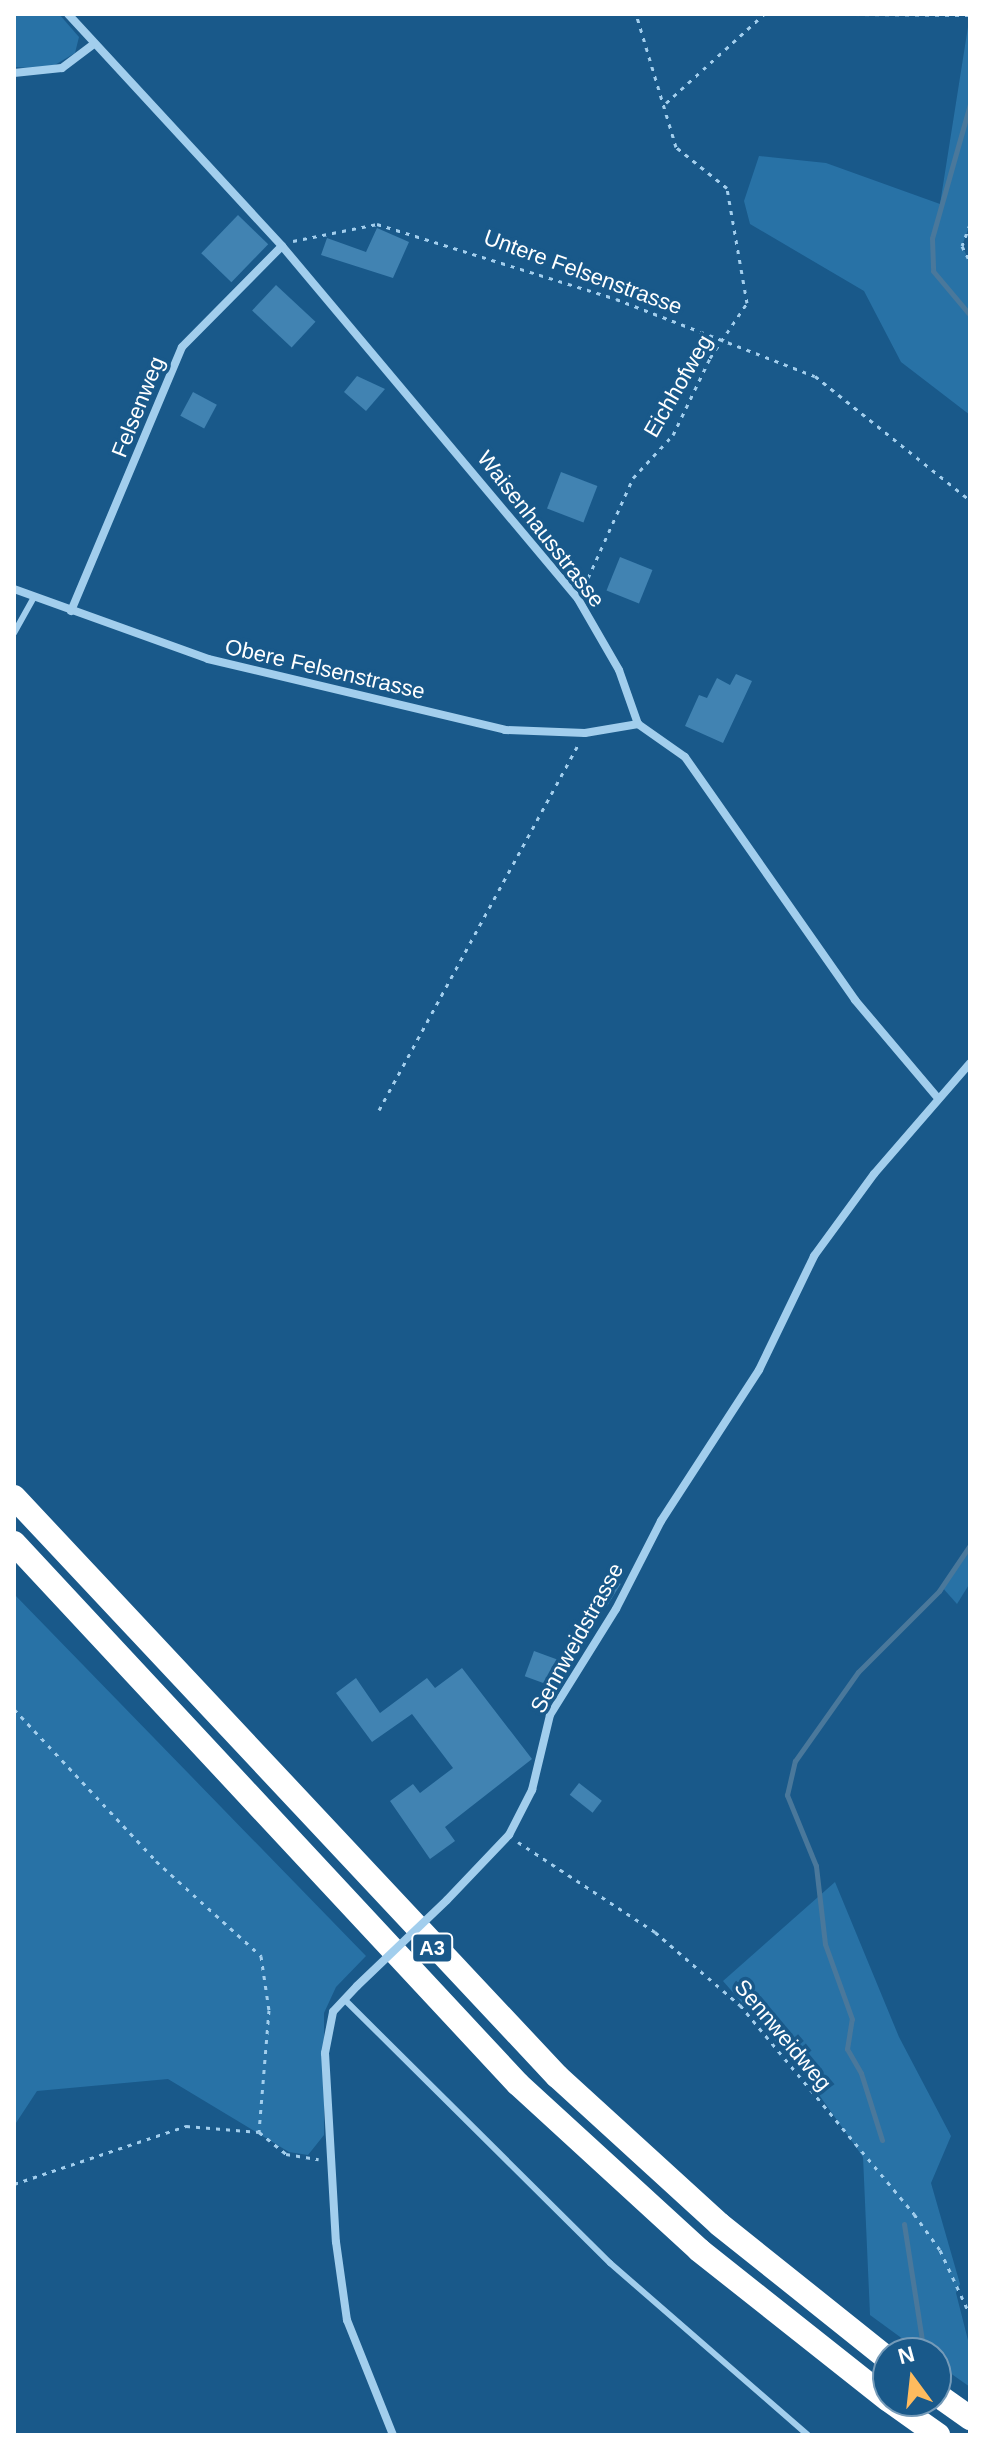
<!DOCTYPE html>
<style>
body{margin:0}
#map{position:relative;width:984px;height:2449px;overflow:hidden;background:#19598a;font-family:Arial,sans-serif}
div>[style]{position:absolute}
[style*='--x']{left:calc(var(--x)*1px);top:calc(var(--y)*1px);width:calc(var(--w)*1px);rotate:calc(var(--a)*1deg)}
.green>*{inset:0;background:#2872a6}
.stream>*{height:5px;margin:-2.5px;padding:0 2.5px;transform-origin:2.5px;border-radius:2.5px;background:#4a789b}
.building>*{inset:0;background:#4183b2;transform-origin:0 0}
.path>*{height:3px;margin-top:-1.5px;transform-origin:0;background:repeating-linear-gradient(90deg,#a2ceed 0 4px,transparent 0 10px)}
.lane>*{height:6px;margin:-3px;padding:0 3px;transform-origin:3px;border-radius:3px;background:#a2ceed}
.street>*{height:8px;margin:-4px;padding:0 4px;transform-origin:4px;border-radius:4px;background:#a2ceed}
.highway>*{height:24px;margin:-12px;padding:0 12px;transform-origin:12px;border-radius:12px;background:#fff}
.street-bridge>*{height:8px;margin:-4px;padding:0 4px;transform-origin:4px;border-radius:4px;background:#a2ceed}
span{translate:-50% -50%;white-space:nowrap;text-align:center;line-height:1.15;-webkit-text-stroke:7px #19598a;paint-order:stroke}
.shield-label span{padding:2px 6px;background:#19598a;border:2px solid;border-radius:6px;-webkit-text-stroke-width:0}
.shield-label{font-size:20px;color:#fff;font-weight:700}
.street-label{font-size:22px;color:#fff}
.frame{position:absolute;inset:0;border:16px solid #fff;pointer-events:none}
.north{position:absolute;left:872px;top:2337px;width:80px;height:80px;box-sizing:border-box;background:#19598a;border:2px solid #759bb9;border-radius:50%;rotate:345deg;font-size:22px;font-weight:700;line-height:32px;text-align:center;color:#fff}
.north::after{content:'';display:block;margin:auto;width:28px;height:36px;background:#ffbb5e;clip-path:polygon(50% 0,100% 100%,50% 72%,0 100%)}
</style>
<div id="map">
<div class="green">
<i style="clip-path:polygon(14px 14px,59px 14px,79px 37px,75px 53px,48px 69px,14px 67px)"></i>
<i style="clip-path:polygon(970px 14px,970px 224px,962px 246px,970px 262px,970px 415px,901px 362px,864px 291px,750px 224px,744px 201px,759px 156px,826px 163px,940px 204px)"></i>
<i style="clip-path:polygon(970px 1548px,970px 1583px,957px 1604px,941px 1586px)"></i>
<i style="clip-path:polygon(14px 1594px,366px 1956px,336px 1987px,324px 2013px,324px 2135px,308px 2155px,289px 2152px,168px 2079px,37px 2091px,14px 2126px)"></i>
<i style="clip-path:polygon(835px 1882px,899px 2037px,951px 2136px,931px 2183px,960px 2284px,956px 2293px,970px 2348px,970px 2387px,936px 2363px,936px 2353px,922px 2353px,870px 2315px,863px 2157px,805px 2075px,723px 1981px)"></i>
</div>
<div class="stream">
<i style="--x:970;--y:104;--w:139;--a:105.8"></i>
<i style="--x:932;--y:238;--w:33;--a:88"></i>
<i style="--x:933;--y:271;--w:57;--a:49.9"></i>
<i style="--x:882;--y:2140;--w:70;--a:-107.4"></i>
<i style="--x:861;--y:2073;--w:28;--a:-120"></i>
<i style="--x:847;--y:2049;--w:30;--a:-81"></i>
<i style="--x:852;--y:2019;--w:80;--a:-109.8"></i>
<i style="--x:825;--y:1944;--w:79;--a:-96.6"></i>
<i style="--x:816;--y:1866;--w:77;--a:-112.2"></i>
<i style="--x:787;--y:1795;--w:35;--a:-77"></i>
<i style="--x:795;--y:1761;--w:109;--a:-54.7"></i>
<i style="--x:858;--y:1672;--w:115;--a:-45"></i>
<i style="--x:939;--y:1591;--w:55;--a:-56"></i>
<i style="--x:904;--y:2224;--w:131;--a:81.2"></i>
</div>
<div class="building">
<i style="left:238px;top:215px;width:42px;height:53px;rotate:44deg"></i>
<i style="clip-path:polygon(377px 228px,409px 242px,393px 278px,321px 255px,327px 238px,366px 252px)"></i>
<i style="left:276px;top:285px;width:54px;height:35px;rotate:43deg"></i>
<i style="clip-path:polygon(357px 376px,385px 389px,366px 411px,344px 392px)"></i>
<i style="left:193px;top:392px;width:27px;height:27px;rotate:28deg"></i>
<i style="left:561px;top:472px;width:39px;height:39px;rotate:21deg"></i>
<i style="left:620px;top:557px;width:35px;height:36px;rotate:22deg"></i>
<i style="clip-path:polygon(736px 674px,752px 681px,723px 743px,685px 726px,699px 695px,707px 698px,717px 678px,730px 685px)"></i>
<i style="left:608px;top:1576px;width:15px;height:26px;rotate:32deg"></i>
<i style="left:534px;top:1651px;width:29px;height:27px;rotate:20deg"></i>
<i style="clip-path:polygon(462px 1668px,532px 1759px,445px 1827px,455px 1841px,430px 1859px,390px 1801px,413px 1784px,420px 1793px,453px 1768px,412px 1714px,372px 1742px,336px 1693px,356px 1678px,380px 1713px,427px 1678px,435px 1688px)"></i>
<i style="left:579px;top:1783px;width:29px;height:15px;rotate:38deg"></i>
</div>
<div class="path">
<i style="--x:855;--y:14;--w:115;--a:0.5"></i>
<i style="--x:666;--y:103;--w:132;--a:-42.2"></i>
<i style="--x:970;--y:224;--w:23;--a:110"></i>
<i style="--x:962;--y:246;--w:18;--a:63"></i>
<i style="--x:293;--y:241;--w:86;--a:-11.4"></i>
<i style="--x:377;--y:224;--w:250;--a:17.4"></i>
<i style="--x:616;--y:299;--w:213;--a:21.2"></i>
<i style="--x:815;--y:376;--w:198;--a:38.7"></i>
<i style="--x:584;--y:587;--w:120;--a:-65.8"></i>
<i style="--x:633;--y:478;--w:59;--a:-47.1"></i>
<i style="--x:673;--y:435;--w:85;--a:-64.3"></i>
<i style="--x:710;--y:358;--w:66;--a:-56.1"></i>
<i style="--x:747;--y:303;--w:117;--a:-99.9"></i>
<i style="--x:727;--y:188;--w:65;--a:-141.2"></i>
<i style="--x:676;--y:147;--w:139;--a:-106.7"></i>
<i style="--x:379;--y:1110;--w:416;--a:-61.4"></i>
<i style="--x:14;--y:1709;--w:208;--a:46.9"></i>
<i style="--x:156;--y:1861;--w:142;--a:42.1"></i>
<i style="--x:261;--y:1956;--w:55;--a:81.6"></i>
<i style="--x:269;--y:2010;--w:122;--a:94.7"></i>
<i style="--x:518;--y:1842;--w:164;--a:33.3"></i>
<i style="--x:655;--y:1932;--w:112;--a:40.7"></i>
<i style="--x:740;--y:2005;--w:272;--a:50.2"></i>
<i style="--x:914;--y:2214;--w:44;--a:54.2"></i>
<i style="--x:940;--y:2250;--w:72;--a:65.2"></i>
<i style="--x:14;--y:2184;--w:182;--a:-18.6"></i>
<i style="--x:186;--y:2126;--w:73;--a:4.7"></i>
<i style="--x:259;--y:2132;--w:35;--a:39"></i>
<i style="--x:286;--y:2154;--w:33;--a:9"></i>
</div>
<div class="lane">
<i style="--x:14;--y:633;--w:41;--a:-60.9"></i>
<i style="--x:344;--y:1999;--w:375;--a:44.8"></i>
<i style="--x:610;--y:2263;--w:262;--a:41"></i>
</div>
<div class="street">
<i style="--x:68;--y:14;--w:316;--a:47.3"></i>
<i style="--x:282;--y:246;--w:461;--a:50"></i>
<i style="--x:578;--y:599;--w:82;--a:60"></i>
<i style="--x:619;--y:670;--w:57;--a:70.6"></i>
<i style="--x:638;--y:724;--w:57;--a:35.1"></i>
<i style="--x:685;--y:757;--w:297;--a:55"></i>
<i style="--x:855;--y:1000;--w:127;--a:49.8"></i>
<i style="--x:14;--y:73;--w:48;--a:-5.9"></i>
<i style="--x:62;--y:68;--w:39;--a:-37"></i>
<i style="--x:14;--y:589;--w:206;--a:19.8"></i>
<i style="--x:208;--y:659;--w:305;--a:13.4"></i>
<i style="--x:505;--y:730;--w:80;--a:2.1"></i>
<i style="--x:585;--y:733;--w:54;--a:-9.6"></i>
<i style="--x:71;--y:611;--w:286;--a:-67.2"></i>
<i style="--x:182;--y:347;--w:142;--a:-45.3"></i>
<i style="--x:447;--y:1900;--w:90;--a:-46.4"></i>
<i style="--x:509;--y:1835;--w:51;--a:-62.9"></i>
<i style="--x:532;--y:1790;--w:77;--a:-76.5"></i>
<i style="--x:550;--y:1715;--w:125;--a:-58.1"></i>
<i style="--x:616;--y:1609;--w:99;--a:-62.9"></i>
<i style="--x:661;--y:1521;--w:180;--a:-57"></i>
<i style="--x:759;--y:1370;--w:127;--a:-64.2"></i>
<i style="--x:814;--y:1256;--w:102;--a:-53.8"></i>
<i style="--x:874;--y:1174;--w:147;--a:-49.1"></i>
<i style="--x:357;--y:1986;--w:35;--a:133"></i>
<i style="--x:333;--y:2012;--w:42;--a:101"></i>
<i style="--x:325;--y:2053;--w:189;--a:86.7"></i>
<i style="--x:336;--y:2242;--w:79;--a:82"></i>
<i style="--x:347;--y:2320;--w:124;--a:68.2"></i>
</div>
<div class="highway">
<i style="--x:14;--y:1497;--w:794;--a:46.84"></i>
<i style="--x:557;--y:2076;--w:219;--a:42.4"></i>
<i style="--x:719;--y:2224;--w:216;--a:38.6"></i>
<i style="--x:14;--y:1543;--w:739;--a:47.03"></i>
<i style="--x:518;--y:2084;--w:246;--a:42.5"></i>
<i style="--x:699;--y:2250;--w:241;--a:38.4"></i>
<i style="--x:936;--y:2394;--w:42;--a:35.2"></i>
<i style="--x:890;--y:2401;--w:59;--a:35.3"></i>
</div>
<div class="street-bridge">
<i style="--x:357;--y:1986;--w:124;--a:-43.7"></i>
</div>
<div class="shield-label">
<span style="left:432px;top:1948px">A3</span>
</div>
<div class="street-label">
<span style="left:583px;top:272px;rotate:20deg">Untere Felsenstrasse</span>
<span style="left:678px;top:386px;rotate:-60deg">Eichhofweg</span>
<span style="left:138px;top:407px;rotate:-68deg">Felsenweg</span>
<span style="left:541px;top:529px;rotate:52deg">Waisenhausstrasse</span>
<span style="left:325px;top:669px;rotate:13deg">Obere Felsenstrasse</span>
<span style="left:577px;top:1638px;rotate:-61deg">Sennweidstrasse</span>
<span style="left:783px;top:2035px;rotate:50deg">Sennweidweg</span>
</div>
<div class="frame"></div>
<div class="north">N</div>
</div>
